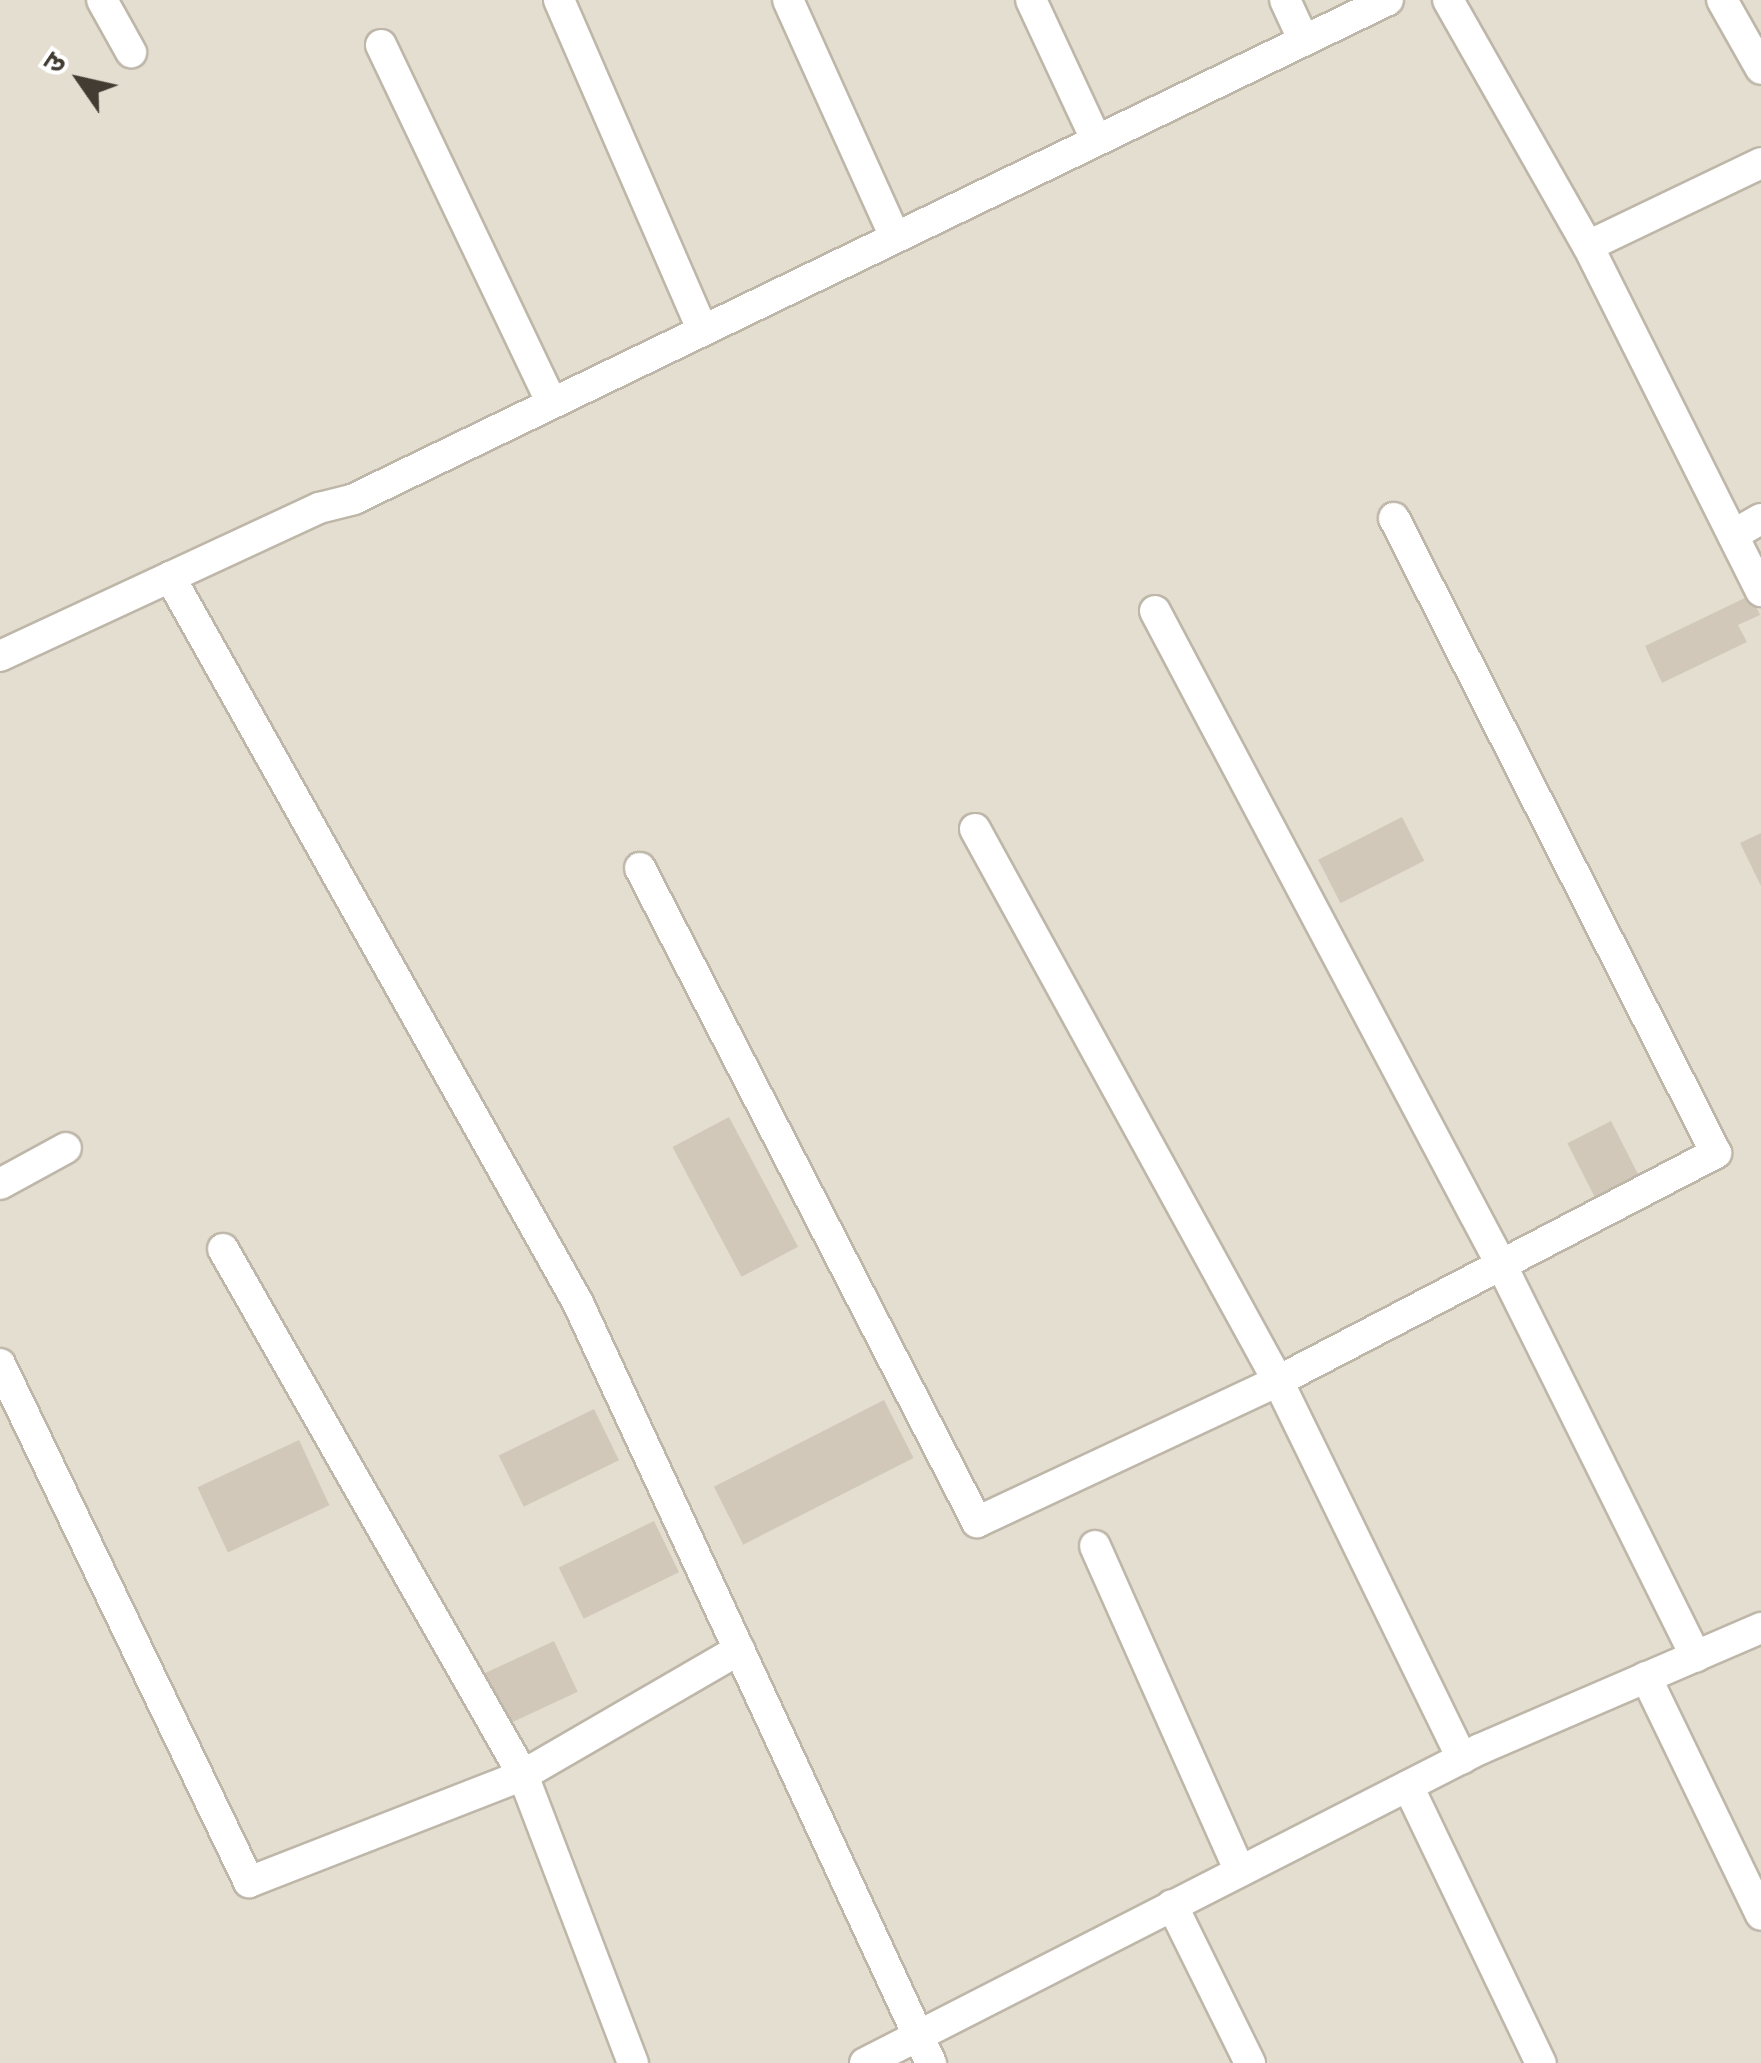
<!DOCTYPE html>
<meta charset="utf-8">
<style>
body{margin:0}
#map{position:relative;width:1761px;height:2063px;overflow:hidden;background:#f0ece3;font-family:"Varela Round","Noto Sans Devanagari",sans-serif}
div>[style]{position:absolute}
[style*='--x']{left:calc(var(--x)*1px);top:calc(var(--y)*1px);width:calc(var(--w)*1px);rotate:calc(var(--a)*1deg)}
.residential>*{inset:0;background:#e4ded1;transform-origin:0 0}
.building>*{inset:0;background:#d1c8b9;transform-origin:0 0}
.roads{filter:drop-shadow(2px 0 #beb7a9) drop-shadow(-2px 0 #beb7a9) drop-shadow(0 2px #beb7a9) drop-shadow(0 -2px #beb7a9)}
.minor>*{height:30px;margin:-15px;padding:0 15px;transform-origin:15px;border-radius:15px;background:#fff}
span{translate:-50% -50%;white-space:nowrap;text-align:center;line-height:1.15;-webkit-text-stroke:8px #fff;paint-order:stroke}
.north{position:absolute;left:30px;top:30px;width:100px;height:100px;-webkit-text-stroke:8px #fff;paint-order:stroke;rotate:304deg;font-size:28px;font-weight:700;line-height:40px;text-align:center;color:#423c33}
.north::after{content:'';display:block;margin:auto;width:35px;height:45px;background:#423c33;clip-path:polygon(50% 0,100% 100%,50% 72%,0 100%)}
</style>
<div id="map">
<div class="residential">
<i style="left:0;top:0;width:1761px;height:2063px"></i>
</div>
<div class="building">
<i style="clip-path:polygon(1751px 595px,1760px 615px,1738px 625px,1747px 642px,1662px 683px,1645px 646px)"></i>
<i style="left:1402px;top:817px;width:49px;height:94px;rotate:63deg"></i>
<i style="clip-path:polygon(1761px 833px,1761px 886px,1740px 843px)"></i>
<i style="left:729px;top:1117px;width:147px;height:64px;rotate:62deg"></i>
<i style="left:1611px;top:1121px;width:65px;height:49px;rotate:63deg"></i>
<i style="left:884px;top:1400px;width:65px;height:191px;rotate:63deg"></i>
<i style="left:594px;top:1409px;width:57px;height:106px;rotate:64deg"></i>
<i style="left:299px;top:1440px;width:72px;height:112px;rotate:65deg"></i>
<i style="left:654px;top:1521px;width:57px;height:106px;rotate:64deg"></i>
<i style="left:554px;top:1641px;width:56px;height:89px;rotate:65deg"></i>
</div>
<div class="roads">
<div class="minor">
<i style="--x:102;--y:0;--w:60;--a:60.9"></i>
<i style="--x:559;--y:0;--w:359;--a:66.5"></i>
<i style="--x:788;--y:0;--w:258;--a:65.7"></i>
<i style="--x:1031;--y:0;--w:151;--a:65"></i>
<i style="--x:1285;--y:0;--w:43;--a:65.2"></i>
<i style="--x:1448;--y:0;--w:283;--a:60.4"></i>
<i style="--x:1588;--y:246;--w:386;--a:63.4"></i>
<i style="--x:1722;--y:0;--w:79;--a:60.5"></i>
<i style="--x:381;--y:45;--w:395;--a:64.5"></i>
<i style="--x:1588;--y:246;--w:192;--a:-25.6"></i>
<i style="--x:1733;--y:535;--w:32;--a:-30"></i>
<i style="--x:170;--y:577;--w:833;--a:60.66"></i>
<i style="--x:578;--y:1303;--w:838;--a:65.09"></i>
<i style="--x:1155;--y:611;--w:741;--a:62.09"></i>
<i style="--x:1502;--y:1266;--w:436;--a:63.6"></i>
<i style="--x:0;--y:656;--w:352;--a:-24.9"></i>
<i style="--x:319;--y:508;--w:36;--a:-14"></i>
<i style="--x:354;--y:499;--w:1148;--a:-25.76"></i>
<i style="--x:975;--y:829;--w:630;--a:61.24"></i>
<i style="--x:1278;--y:1381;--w:420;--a:64"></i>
<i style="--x:640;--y:868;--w:736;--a:62.74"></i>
<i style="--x:977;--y:1522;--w:332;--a:-25.1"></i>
<i style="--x:1278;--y:1381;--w:494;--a:-27.5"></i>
<i style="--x:1716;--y:1153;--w:712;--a:-116.89"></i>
<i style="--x:0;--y:1184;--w:75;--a:-28.6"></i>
<i style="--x:223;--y:1249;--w:606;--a:60.3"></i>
<i style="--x:523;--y:1775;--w:308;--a:69.1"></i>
<i style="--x:0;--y:1364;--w:575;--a:64.33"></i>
<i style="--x:249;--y:1882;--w:294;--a:-21.3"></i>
<i style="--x:523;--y:1775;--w:250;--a:-30.1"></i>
<i style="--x:1095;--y:1546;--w:356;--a:66"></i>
<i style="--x:1646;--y:1677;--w:264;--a:64.2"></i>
<i style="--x:1408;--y:1786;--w:307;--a:64.4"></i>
<i style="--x:1172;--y:1905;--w:176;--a:63.7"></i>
<i style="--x:865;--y:2063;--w:691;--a:-27.05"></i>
<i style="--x:1480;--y:1749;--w:306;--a:-23.3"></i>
</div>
</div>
<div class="north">उ</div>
</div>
